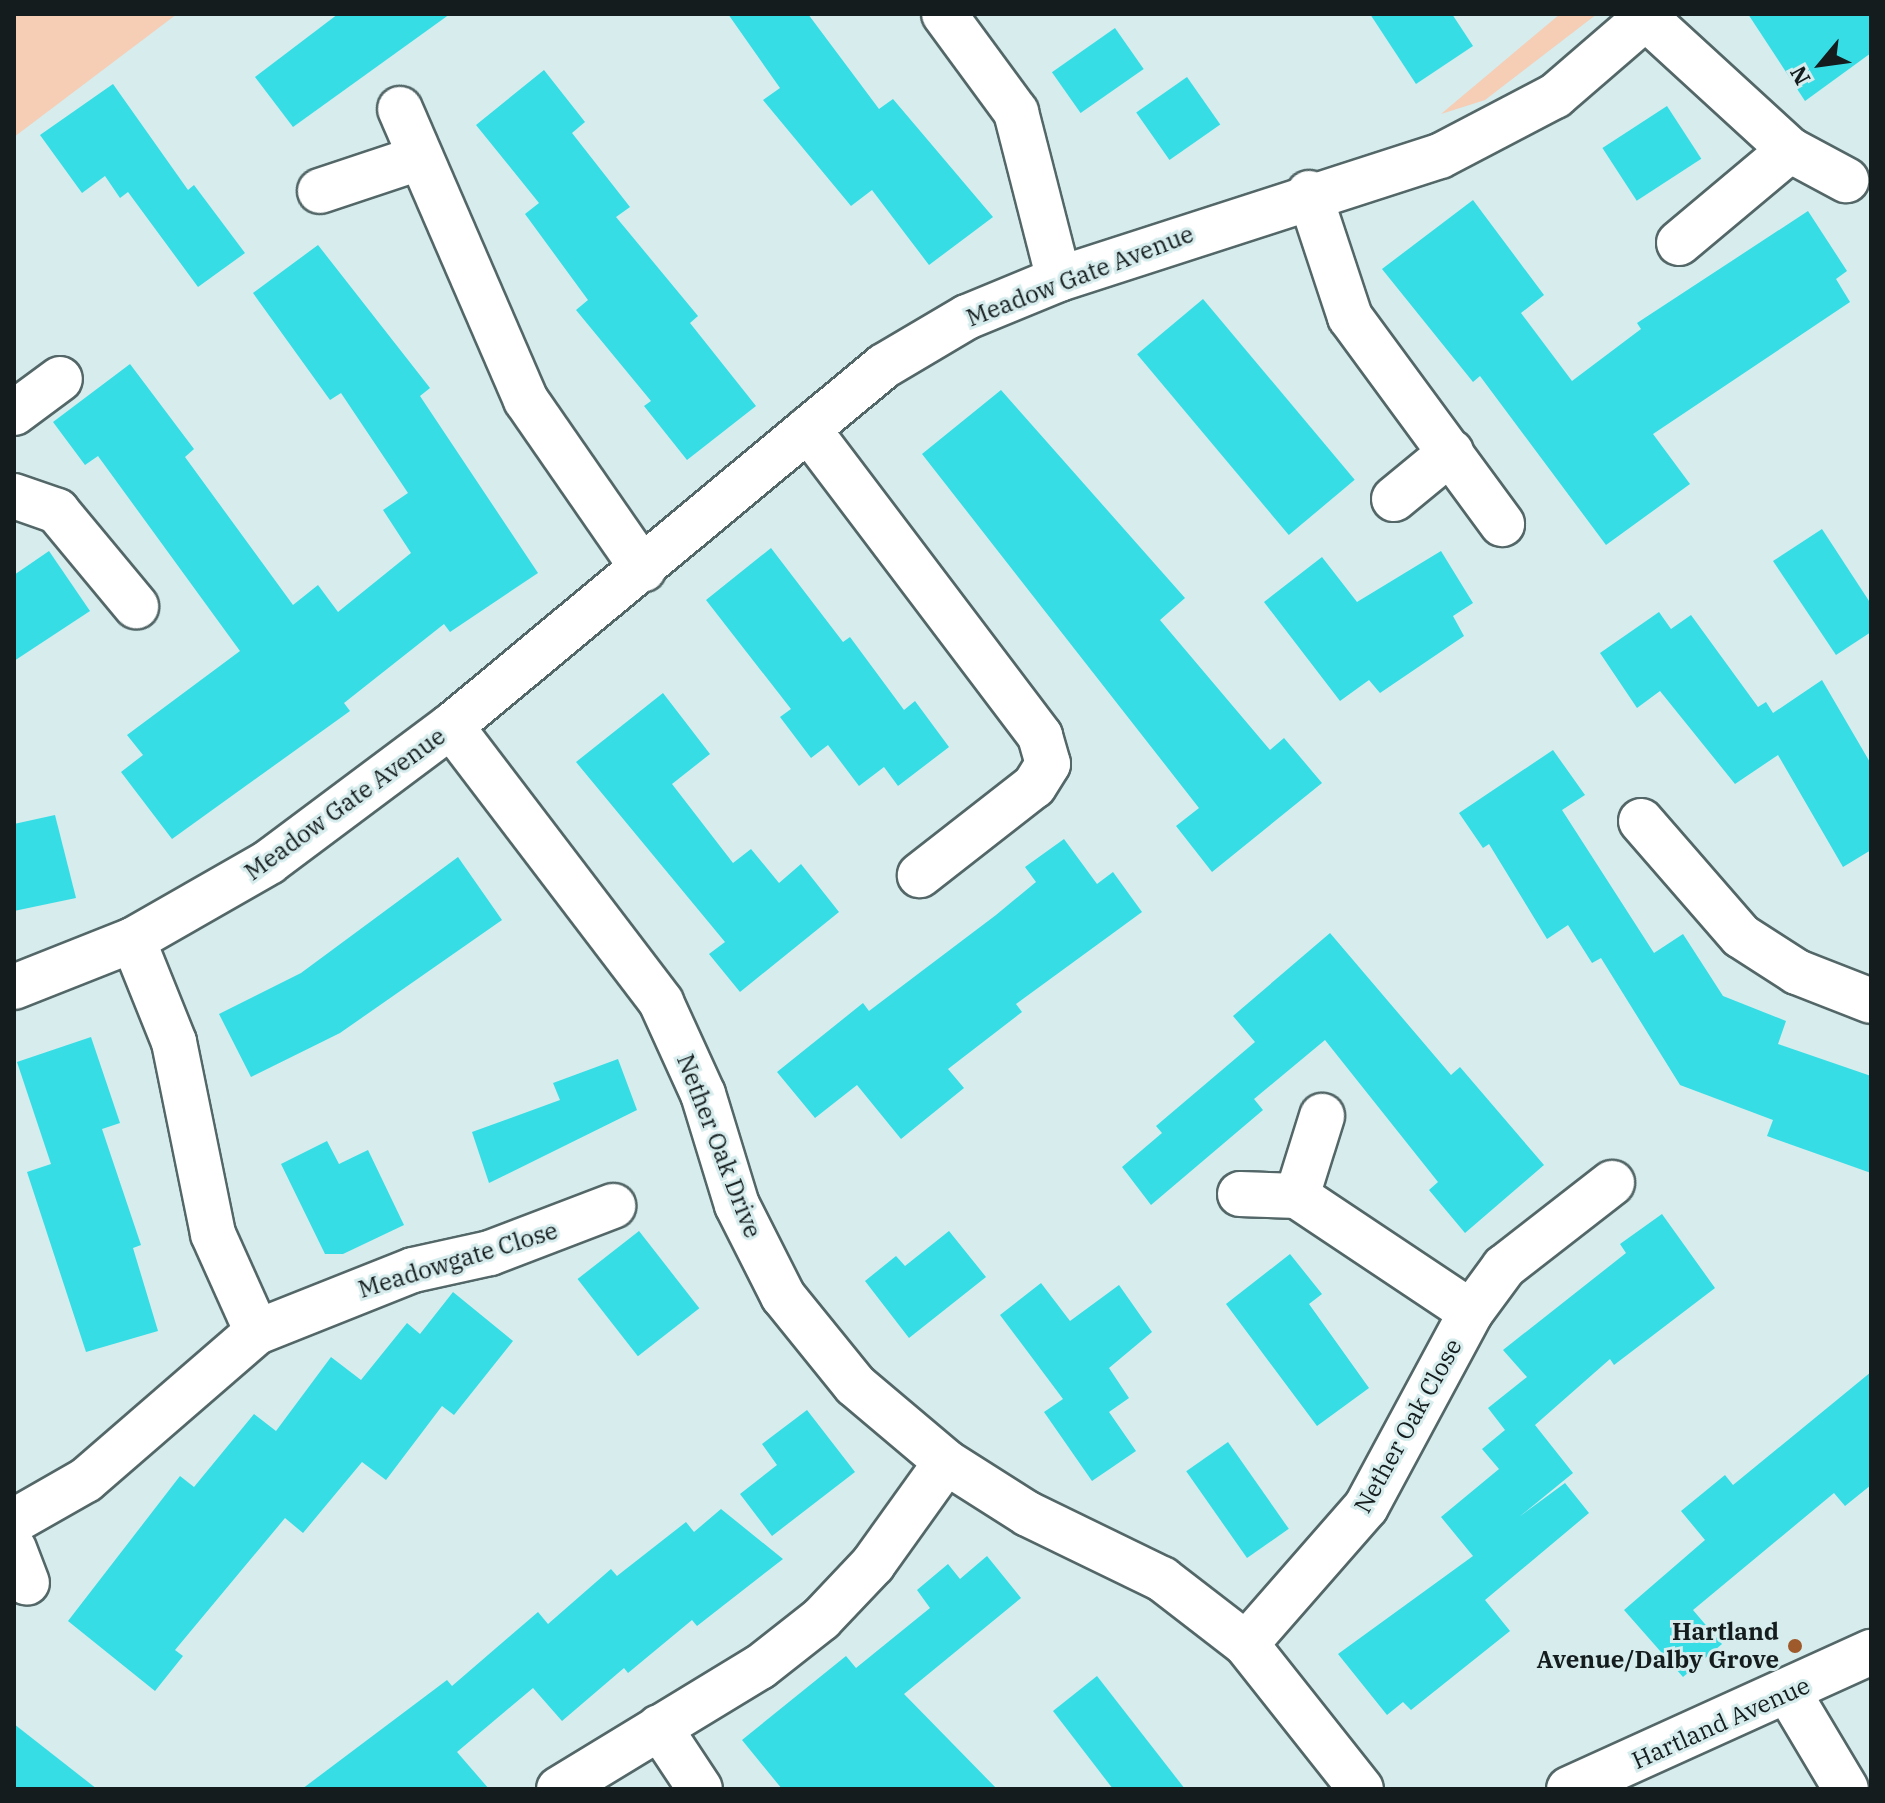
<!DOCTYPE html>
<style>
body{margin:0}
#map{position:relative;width:1885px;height:1803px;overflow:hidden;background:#d6eced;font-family:"IBM Plex Serif",serif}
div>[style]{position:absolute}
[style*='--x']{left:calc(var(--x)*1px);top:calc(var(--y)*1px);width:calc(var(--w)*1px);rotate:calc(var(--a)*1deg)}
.green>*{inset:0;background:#f6cdb5}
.building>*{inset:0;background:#36dde5;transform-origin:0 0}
.roads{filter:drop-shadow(2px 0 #546768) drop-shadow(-2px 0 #546768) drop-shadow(0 2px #546768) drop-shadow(0 -2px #546768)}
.street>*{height:44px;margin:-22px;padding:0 22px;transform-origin:22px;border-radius:22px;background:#fff}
.dots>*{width:22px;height:22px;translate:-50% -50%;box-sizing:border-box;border:4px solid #d6eced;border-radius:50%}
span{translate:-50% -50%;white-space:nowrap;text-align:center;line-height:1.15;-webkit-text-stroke:6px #d6eced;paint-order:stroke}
.street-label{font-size:24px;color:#141c1d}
.poi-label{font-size:24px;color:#141c1d;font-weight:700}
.right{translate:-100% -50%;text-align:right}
.frame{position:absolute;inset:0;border:16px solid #141c1d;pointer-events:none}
.north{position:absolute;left:1781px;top:24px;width:80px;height:80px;-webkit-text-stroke:6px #d6eced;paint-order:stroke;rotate:241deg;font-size:22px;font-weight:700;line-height:32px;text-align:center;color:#141c1d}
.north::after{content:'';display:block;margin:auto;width:28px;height:36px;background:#141c1d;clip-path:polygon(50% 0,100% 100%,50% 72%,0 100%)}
</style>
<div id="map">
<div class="green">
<i style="clip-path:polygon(14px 14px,177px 14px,14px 137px)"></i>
<i style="clip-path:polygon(1560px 14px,1597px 14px,1485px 100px,1441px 114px)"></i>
</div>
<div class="building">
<i style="clip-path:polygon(338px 14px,450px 14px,293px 127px,255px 77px)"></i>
<i style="clip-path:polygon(728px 14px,808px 14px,879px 109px,893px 99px,993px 217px,929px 265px,872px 190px,851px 206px,763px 100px,780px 88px)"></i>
<i style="clip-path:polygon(1370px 14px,1452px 14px,1473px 46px,1416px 84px)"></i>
<i style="clip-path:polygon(1748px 14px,1871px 14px,1871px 53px,1805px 101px)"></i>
<i style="left:1115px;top:28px;width:50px;height:77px;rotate:55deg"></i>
<i style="clip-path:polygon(544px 70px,585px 122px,572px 133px,630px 207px,616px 217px,698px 316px,690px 323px,756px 406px,687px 460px,644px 406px,651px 401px,576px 310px,588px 300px,525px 214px,539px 203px,476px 125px)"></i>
<i style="left:1187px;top:77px;width:58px;height:62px;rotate:55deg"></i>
<i style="clip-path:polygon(113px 84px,188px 190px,194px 185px,245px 253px,198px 287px,128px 192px,120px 198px,105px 176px,82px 193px,40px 135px)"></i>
<i style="left:1667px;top:106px;width:63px;height:77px;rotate:57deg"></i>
<i style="clip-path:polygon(1473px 200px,1544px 295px,1521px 313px,1572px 381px,1641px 329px,1637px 323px,1808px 211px,1847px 271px,1836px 279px,1850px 302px,1653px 434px,1690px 484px,1606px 545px,1480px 376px,1473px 382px,1382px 269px)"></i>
<i style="clip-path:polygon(318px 245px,430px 388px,420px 396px,538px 573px,450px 632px,444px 624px,344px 703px,350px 711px,172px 839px,121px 772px,143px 755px,127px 735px,240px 651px,98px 456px,85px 465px,53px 422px,130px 364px,194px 449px,185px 457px,293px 605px,318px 585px,338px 612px,411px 553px,383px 510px,408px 493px,341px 393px,330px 400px,253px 293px)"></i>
<i style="left:1203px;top:299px;width:236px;height:86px;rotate:50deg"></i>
<i style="clip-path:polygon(1001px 390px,1185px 598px,1160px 620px,1270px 750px,1284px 738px,1322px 783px,1212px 872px,1176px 826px,1199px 808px,922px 454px)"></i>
<i style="clip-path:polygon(1822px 529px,1871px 604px,1871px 632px,1836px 655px,1773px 561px)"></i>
<i style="clip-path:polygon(771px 548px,843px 642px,850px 637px,904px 710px,915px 701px,949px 747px,898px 786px,884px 767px,859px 786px,828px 745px,811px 758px,780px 717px,791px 709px,706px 600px)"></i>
<i style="clip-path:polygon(49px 551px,90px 611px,14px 661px,14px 575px)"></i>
<i style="clip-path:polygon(1441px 551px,1473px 603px,1453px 616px,1464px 636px,1380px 693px,1369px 680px,1340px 701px,1264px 602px,1322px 557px,1357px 602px)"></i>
<i style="clip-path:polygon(1659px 612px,1671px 629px,1691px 615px,1758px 707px,1766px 702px,1773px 713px,1822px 680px,1871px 764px,1871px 850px,1843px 867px,1778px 755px,1735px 784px,1660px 691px,1637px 708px,1600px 653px)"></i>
<i style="clip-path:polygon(663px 693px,710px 754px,672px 784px,733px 863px,751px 849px,779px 883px,801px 864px,839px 912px,740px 992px,709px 954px,725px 942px,576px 762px)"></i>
<i style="clip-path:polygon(1553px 750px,1585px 795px,1562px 810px,1654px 953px,1683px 934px,1723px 996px,1786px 1021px,1778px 1044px,1871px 1076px,1871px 1173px,1767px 1136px,1773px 1120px,1680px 1085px,1601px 958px,1592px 963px,1568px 925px,1547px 939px,1489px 844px,1483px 848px,1459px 813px)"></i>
<i style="clip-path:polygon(55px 815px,76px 898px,14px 911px,14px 824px)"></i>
<i style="clip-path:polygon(1064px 839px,1097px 884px,1113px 872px,1142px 912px,1016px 1004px,1022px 1012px,948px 1069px,964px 1088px,901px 1139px,857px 1085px,815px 1118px,777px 1072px,863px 1003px,869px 1011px,996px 915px,1036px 882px,1025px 867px)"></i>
<i style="clip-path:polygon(458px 857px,502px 920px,340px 1033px,251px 1077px,219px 1014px,301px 973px)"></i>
<i style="clip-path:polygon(1330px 933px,1451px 1075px,1460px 1067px,1544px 1165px,1465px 1233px,1429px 1190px,1438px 1182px,1325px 1040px,1254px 1099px,1263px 1110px,1151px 1205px,1122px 1167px,1162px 1133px,1156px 1126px,1255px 1042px,1233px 1016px)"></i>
<i style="clip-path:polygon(91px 1037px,120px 1123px,102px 1129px,141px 1245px,133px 1248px,158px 1331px,86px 1352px,27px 1172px,51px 1164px,17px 1062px)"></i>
<i style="clip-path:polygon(618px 1059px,637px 1110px,489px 1183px,472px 1132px,560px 1100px,553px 1083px)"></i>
<i style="clip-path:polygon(327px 1141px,339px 1164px,368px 1150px,404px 1225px,343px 1254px,325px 1254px,281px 1164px)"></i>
<i style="clip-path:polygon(1662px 1214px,1715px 1288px,1614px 1365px,1610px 1359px,1535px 1425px,1573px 1473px,1519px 1517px,1565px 1483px,1589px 1513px,1485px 1600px,1510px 1631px,1411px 1710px,1403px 1702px,1387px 1715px,1338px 1654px,1473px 1556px,1441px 1517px,1499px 1469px,1482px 1449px,1505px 1430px,1488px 1408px,1527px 1377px,1503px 1350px,1626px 1253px,1620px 1244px)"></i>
<i style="left:639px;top:1231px;width:98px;height:78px;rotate:52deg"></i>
<i style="clip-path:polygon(949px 1231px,986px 1277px,909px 1338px,865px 1281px,896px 1256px,905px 1266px)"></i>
<i style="clip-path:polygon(1290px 1254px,1322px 1294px,1309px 1304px,1369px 1388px,1317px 1426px,1226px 1304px)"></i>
<i style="clip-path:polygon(1041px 1283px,1070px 1321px,1119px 1285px,1152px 1332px,1109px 1368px,1129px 1398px,1109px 1412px,1136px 1451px,1092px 1481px,1044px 1412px,1063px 1399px,1000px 1315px)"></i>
<i style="clip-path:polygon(453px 1292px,513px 1341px,454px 1415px,442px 1406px,386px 1480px,362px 1462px,303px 1533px,285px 1518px,175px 1650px,183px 1656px,155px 1691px,68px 1621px,180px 1476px,194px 1487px,254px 1414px,276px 1431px,331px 1357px,361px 1380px,407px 1323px,420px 1334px)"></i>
<i style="clip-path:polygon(1871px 1372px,1871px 1485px,1845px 1506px,1834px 1493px,1693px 1610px,1722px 1644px,1683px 1677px,1624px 1610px,1705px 1540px,1681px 1511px,1725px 1475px,1733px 1485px)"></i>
<i style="clip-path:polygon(807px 1410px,855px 1472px,772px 1536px,740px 1494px,777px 1465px,762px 1444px)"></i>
<i style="left:1228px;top:1442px;width:106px;height:51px;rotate:55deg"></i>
<i style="clip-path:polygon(721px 1509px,783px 1559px,697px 1626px,692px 1620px,628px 1673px,624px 1668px,562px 1721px,533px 1688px,457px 1752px,489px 1789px,302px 1789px,447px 1680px,452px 1686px,538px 1612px,548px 1624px,611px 1569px,617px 1576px,686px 1522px,694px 1532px)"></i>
<i style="clip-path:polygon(987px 1556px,1021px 1598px,904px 1694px,997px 1789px,782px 1789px,742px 1740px,846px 1656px,856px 1668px,930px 1608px,917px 1590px,948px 1564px,960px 1579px)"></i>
<i style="clip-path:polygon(1097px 1676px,1185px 1789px,1113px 1789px,1053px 1711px)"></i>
<i style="clip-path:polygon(14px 1724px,97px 1789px,14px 1789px)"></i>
</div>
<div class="roads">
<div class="street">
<i style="--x:944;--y:14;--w:122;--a:53.7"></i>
<i style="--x:1016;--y:112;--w:172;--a:75.6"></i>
<i style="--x:1646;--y:18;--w:195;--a:42.5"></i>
<i style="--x:1790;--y:150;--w:64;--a:28.2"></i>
<i style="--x:400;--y:109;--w:317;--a:66.6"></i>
<i style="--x:526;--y:400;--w:206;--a:55.3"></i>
<i style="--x:320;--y:191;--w:104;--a:-18.4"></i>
<i style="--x:1309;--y:193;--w:131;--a:71.7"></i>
<i style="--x:1350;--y:317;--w:257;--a:53.7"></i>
<i style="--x:1679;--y:243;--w:145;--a:-40"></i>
<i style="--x:14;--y:413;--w:57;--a:-36.5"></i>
<i style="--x:808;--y:429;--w:385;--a:52.9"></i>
<i style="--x:1040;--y:736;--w:29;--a:74"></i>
<i style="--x:1048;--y:764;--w:26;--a:122"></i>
<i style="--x:1034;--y:786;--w:145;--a:142"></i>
<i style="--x:14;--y:496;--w:46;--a:19.2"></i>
<i style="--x:57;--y:511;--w:124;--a:50.3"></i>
<i style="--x:1394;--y:499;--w:74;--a:-39.5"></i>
<i style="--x:451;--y:726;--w:347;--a:52.7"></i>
<i style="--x:661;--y:1002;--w:101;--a:65.5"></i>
<i style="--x:703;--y:1094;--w:116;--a:73"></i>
<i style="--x:737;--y:1205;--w:102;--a:63.2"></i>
<i style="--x:783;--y:1296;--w:114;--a:51"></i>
<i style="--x:855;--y:1385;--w:119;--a:40.2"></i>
<i style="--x:946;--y:1462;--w:97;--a:32.4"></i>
<i style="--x:1028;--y:1514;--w:149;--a:25.9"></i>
<i style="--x:1162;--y:1579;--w:106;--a:37.7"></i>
<i style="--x:1246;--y:1644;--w:185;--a:51.6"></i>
<i style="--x:1641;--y:821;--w:152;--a:49"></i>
<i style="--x:1741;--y:936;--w:67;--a:32.7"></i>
<i style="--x:1797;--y:972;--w:79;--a:21.4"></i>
<i style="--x:133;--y:940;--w:110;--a:68.1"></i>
<i style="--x:174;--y:1042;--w:196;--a:78.5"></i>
<i style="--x:213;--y:1234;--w:107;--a:65.8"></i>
<i style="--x:14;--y:987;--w:128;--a:-21.6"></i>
<i style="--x:133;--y:940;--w:157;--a:-29.8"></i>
<i style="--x:269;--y:862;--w:227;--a:-36.8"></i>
<i style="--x:451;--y:726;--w:563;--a:-39.74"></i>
<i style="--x:884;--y:366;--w:96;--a:-30.6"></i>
<i style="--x:967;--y:317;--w:100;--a:-22.4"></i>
<i style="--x:1059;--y:279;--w:400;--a:-17.9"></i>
<i style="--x:1440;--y:156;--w:130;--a:-27.6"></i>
<i style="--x:1555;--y:96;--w:125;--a:-40.8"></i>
<i style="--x:1240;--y:1194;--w:57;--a:2"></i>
<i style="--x:1297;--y:1196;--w:209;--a:33.7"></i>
<i style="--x:1297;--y:1196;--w:84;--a:-72.6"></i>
<i style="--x:14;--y:1521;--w:83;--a:-29.7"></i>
<i style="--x:86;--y:1480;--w:226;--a:-40.9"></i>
<i style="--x:257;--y:1332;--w:168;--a:-21.7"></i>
<i style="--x:413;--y:1270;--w:79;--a:-12.4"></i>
<i style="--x:490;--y:1253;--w:132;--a:-20.9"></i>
<i style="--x:14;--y:1549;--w:36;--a:69"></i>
<i style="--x:1246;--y:1644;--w:182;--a:-48.8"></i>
<i style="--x:1366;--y:1507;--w:221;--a:-61.7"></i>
<i style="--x:1471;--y:1312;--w:56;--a:-53.7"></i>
<i style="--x:1504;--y:1267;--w:137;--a:-37.9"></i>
<i style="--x:1790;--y:1695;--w:109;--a:59.2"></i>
<i style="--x:659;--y:1727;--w:74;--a:56.5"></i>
<i style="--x:559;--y:1789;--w:235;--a:-31.3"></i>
<i style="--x:760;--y:1667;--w:78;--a:-38.2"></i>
<i style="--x:821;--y:1619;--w:76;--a:-46.6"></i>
<i style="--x:873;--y:1564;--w:125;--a:-54.4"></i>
<i style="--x:1569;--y:1789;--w:332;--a:-24.4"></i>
</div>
</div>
<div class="dots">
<i style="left:1795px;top:1646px;background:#9e5a2a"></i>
</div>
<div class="street-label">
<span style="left:1080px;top:276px;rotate:-21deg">Meadow Gate Avenue</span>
<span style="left:345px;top:804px;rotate:-36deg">Meadow Gate Avenue</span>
<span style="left:719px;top:1146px;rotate:69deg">Nether Oak Drive</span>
<span style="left:458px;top:1260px;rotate:-17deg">Meadowgate Close</span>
<span style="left:1408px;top:1426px;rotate:-61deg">Nether Oak Close</span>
<span style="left:1721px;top:1723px;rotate:-24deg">Hartland Avenue</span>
</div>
<div class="poi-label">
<span class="right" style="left:1779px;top:1646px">Hartland<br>Avenue/Dalby Grove</span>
</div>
<div class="frame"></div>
<div class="north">N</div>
</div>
